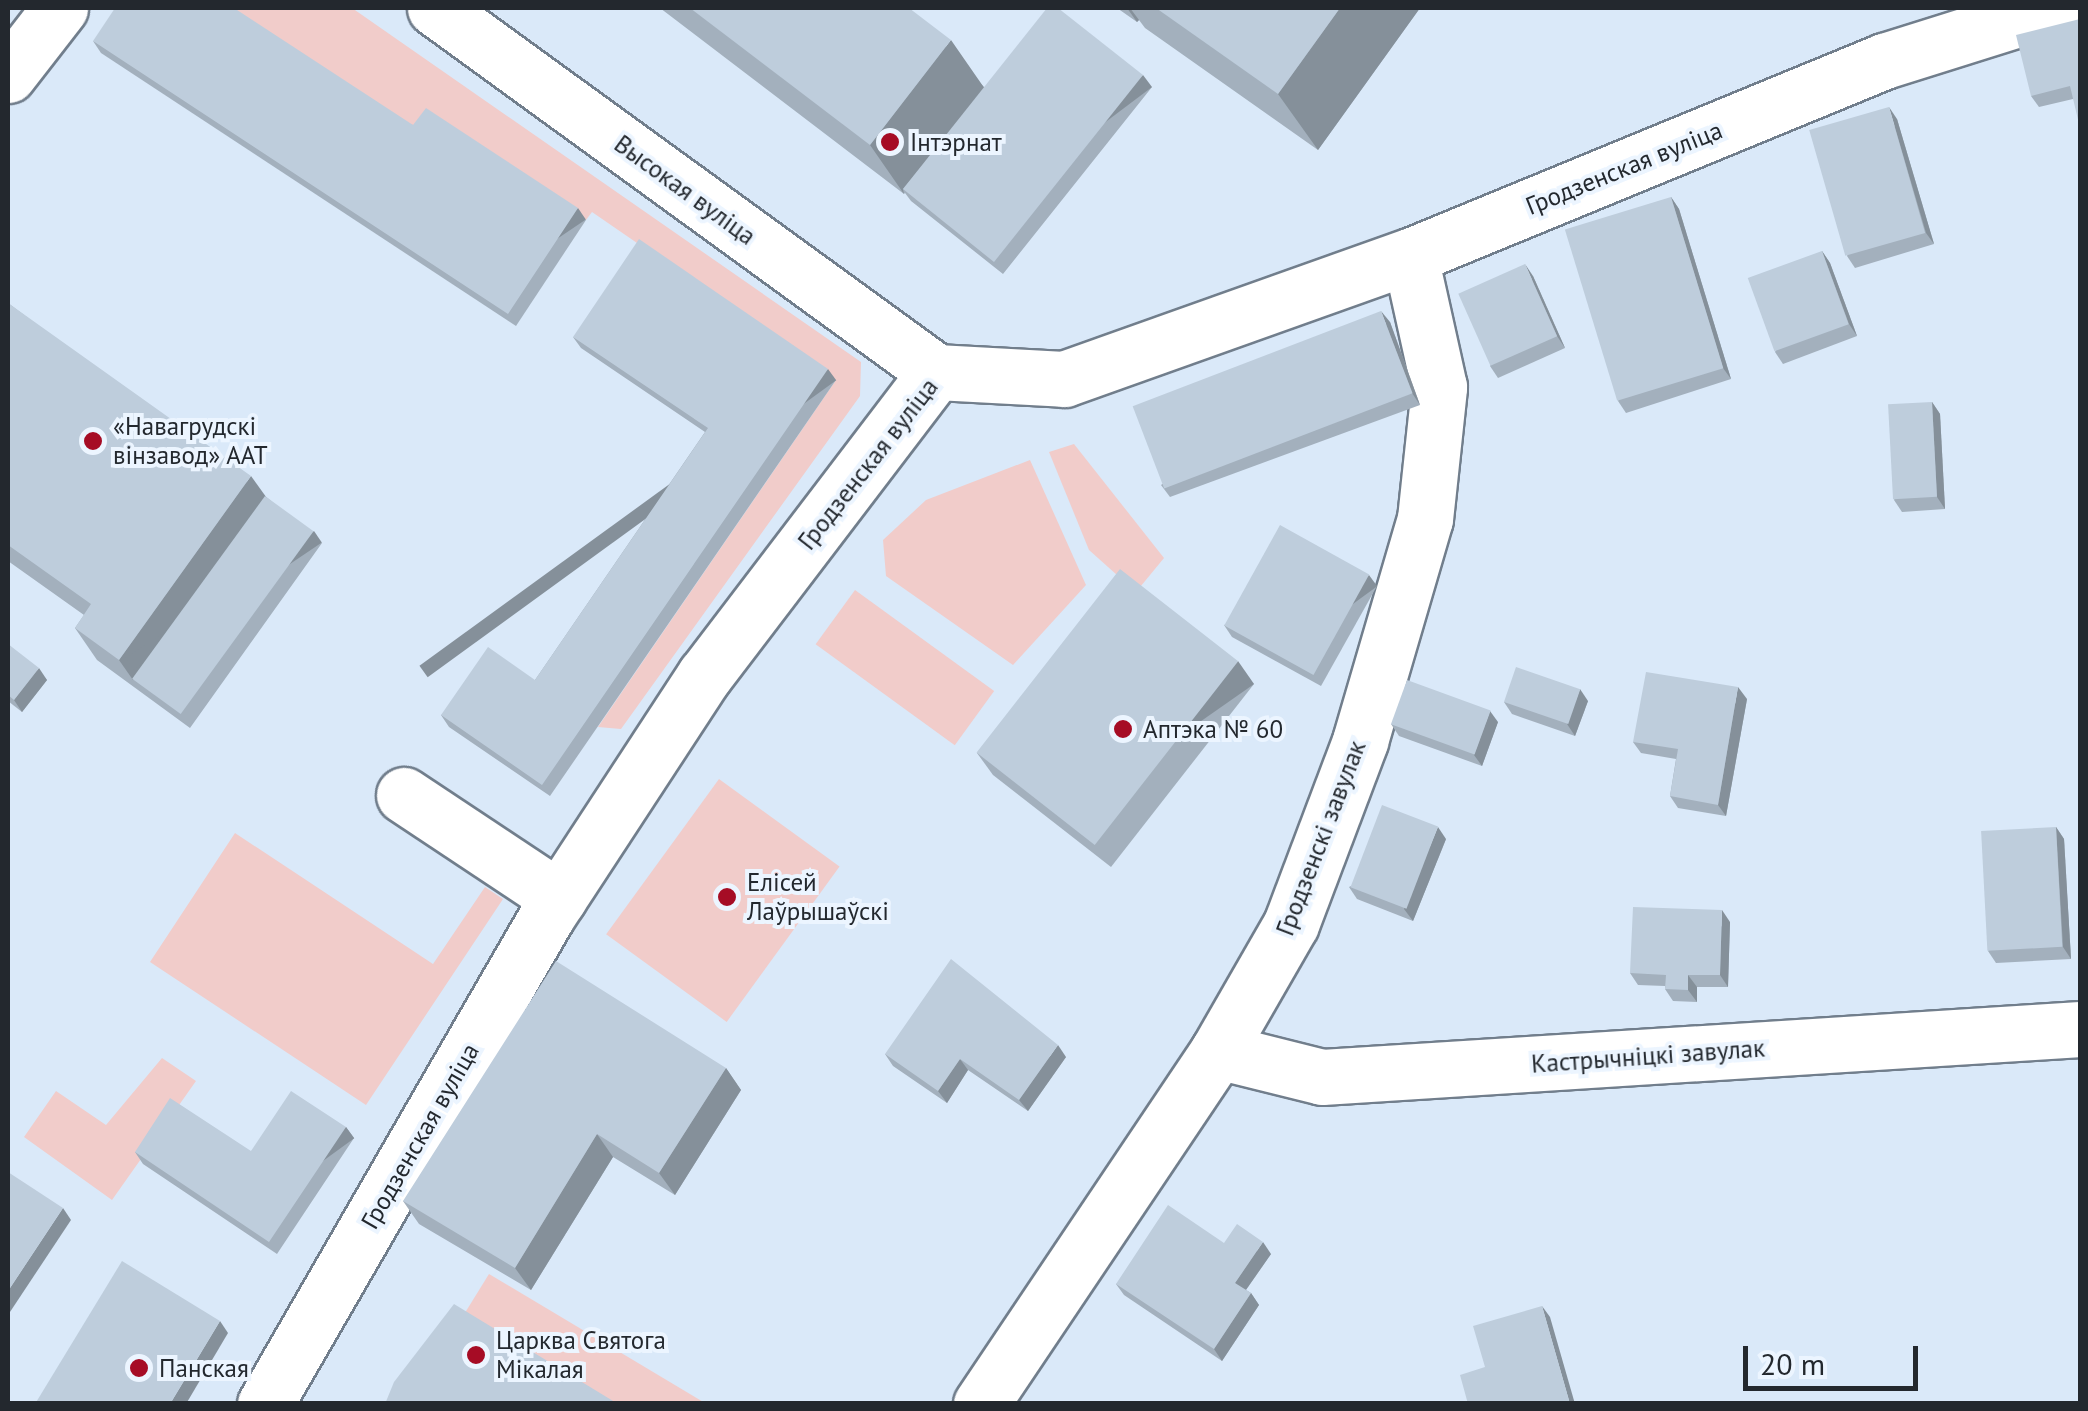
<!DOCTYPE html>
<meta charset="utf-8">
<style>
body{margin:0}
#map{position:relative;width:2088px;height:1411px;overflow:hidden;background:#dae9f9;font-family:"PT Sans",sans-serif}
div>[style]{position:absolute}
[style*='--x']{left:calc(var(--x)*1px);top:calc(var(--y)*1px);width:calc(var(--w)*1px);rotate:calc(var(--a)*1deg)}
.green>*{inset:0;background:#f1ccca;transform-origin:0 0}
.roads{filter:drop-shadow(2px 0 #717e8c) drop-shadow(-2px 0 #717e8c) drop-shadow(0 2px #717e8c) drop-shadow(0 -2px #717e8c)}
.minor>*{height:55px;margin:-27.5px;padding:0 27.5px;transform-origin:27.5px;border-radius:27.5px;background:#fff}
.wall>*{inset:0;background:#a3b0bd}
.shaded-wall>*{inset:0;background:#85909a;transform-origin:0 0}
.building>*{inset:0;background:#becddc;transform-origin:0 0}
.dots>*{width:28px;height:28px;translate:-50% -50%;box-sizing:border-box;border:5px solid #ecf5ff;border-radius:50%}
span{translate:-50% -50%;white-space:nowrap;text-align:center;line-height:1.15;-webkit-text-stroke:8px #ecf5ff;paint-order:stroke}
.poi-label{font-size:25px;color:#23282e}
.left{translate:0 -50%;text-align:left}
.street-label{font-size:25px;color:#23282e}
.frame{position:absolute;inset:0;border:10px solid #23282e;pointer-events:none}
.scale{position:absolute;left:1743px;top:1346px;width:175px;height:45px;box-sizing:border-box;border:5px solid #23282e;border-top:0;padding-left:12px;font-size:30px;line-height:35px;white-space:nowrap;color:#23282e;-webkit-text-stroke:8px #ecf5ff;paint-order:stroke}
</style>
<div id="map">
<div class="green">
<i style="clip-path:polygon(224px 8px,352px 8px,861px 362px,860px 396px,621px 729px,598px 727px,836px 380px,592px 212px,586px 220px,434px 120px,422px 137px)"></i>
<i style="clip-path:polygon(1074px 444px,1164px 558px,1136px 592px,1089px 550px,1049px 452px)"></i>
<i style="clip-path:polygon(1030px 460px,1086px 585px,1013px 665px,886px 576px,883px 540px,926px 500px)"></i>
<i style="left:855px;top:590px;width:172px;height:67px;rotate:36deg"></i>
<i style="left:719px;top:779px;width:149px;height:192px;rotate:36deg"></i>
<i style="clip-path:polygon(235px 833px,433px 964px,485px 887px,503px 899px,366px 1105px,150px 962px)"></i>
<i style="clip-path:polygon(162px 1058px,196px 1081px,112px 1200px,24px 1137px,56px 1091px,106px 1125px)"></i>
<i style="clip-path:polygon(489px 1274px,705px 1403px,607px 1403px,463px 1316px)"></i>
</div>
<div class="roads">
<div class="minor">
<i style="--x:435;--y:8;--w:619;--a:36"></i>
<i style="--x:8;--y:75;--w:85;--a:-52.2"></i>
<i style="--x:936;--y:372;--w:128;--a:3.1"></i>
<i style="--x:1064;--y:379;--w:367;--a:-19.6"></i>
<i style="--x:1410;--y:256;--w:513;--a:-22.36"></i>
<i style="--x:1884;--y:61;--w:177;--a:-17.4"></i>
<i style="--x:404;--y:795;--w:186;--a:33.6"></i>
<i style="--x:1218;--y:1051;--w:107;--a:14"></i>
<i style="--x:1322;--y:1077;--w:760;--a:-3.62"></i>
<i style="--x:265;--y:1404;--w:564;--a:-59.98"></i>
<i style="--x:547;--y:916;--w:288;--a:-56.8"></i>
<i style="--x:705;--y:675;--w:381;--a:-52.7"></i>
<i style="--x:981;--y:1404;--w:425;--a:-56.1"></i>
<i style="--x:1218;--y:1051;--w:146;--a:-60.1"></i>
<i style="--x:1291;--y:924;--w:196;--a:-69.3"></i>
<i style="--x:1360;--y:741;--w:231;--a:-73.7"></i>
<i style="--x:1425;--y:519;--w:133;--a:-83.9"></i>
<i style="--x:1439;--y:387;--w:134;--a:-102.5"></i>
</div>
</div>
<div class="wall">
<i style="clip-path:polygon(660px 8px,909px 8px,984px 87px,1152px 87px,1003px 274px,911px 201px,905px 193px,904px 194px)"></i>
<i style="clip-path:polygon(1117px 8px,1420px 8px,1318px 150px,1145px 28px,1139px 20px,1137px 22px)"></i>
<i style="clip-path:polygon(2080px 19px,2073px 99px,2039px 107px,2031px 96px)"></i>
<i style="clip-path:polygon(93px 41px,413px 125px,586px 220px,516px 326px,101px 53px)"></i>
<i style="clip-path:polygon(1897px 119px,1934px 244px,1855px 268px,1847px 256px)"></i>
<i style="clip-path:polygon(1671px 197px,1679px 209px,1731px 379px,1626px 413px,1618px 401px)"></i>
<i style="clip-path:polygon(1822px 251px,1830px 263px,1857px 336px,1783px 364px,1775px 352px)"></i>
<i style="clip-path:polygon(1533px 276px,1565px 348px,1498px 378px,1490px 366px)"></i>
<i style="clip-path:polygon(8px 303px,265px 496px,322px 543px,190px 728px,97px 660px,75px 628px,84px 615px,8px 561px)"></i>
<i style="clip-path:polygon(1390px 322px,1420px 405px,1170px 497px,1161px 485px)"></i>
<i style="clip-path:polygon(573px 337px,836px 380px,550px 796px,449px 727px,441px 715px,535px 680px,705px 432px,581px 348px)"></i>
<i style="clip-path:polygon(1932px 402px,1940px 414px,1945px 509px,1902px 512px,1894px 500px)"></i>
<i style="clip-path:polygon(1377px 586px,1321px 686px,1232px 637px,1224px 625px)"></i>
<i style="clip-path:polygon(8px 644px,47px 680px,22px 712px,8px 701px)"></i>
<i style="clip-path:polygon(1254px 684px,1111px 867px,993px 775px,977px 753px)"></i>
<i style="clip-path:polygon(1747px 699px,1726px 816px,1678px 808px,1670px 796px,1676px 759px,1641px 753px,1633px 742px)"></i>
<i style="clip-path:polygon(1588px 701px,1575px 736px,1512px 714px,1504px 702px)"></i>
<i style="clip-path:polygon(1498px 722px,1482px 766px,1399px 736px,1391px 724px)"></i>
<i style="clip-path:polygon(2056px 827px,2064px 839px,2071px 959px,1996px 963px,1988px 951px)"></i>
<i style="clip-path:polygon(1446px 839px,1413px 921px,1357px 899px,1349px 887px)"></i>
<i style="clip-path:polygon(1730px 922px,1728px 987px,1697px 987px,1697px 1002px,1673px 1001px,1665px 989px,1665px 986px,1638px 985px,1630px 973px)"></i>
<i style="clip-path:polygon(885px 1054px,1066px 1057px,1028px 1111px,968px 1070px,947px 1103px,893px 1066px)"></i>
<i style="clip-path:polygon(726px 1068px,741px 1090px,675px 1195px,613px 1157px,531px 1290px,419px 1224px,403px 1201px)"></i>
<i style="clip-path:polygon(346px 1127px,354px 1138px,277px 1254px,143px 1164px,135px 1152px,251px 1151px)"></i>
<i style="clip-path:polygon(1224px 1243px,1271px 1254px,1246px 1290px,1251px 1293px,1259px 1305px,1222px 1361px,1124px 1295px,1116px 1284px)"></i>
</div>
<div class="shaded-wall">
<i style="clip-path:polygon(1127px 8px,1130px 8px,1139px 20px,1137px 22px)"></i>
<i style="clip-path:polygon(1340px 8px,1420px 8px,1318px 150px,1278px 94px)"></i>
<i style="clip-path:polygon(951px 40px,985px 89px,903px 189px,904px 194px,870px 145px)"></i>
<i style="left:1143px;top:75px;width:15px;height:239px;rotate:53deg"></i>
<i style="clip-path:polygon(1889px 107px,1897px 119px,1934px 244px,1926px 233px)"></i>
<i style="clip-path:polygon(1671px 197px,1679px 209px,1731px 379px,1723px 368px)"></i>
<i style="left:578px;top:208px;width:14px;height:127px;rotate:56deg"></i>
<i style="clip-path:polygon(1822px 251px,1830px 263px,1857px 336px,1849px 324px)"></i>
<i style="clip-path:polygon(1525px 264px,1533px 276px,1565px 348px,1557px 336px)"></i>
<i style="clip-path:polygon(1381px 311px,1390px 322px,1420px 405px,1412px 393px)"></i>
<i style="left:828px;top:369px;width:14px;height:505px;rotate:54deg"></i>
<i style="clip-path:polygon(1932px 402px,1940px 414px,1945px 509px,1937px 497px)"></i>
<i style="clip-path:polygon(251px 476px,274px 508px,133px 680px,119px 660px)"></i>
<i style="left:314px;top:531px;width:14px;height:227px;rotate:56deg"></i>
<i style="left:1369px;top:575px;width:14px;height:115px;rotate:54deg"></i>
<i style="left:1238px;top:661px;width:28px;height:232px;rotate:55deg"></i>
<i style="clip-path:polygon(39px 668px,47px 680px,22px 712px,14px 700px)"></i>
<i style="clip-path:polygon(1738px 687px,1747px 699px,1726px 816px,1718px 805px)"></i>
<i style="clip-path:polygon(1580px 689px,1588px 701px,1575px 736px,1567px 724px)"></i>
<i style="clip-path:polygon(1490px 711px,1498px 722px,1482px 766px,1474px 755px)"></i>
<i style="clip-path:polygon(1438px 827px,1446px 839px,1413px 921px,1404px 909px)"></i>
<i style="clip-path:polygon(2056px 827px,2064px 839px,2071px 959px,2063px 947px)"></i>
<i style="clip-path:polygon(1722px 910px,1730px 922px,1728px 987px,1720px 975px)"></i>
<i style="clip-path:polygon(1688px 975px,1697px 987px,1697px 1002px,1688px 990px)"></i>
<i style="clip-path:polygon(1058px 1045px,1066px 1057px,1028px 1111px,1019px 1100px)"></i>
<i style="clip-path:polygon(960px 1059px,968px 1070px,947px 1103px,938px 1091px)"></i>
<i style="clip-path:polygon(726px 1068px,741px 1090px,675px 1195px,659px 1173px)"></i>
<i style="left:346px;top:1127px;width:14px;height:138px;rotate:54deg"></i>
<i style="clip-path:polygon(597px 1134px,613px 1157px,531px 1290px,515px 1268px)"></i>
<i style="clip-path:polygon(63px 1208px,71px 1220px,8px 1315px,8px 1291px)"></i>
<i style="clip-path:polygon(1263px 1242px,1271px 1254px,1243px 1294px,1235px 1283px)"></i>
<i style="clip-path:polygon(1251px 1293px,1259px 1305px,1222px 1361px,1214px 1349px)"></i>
<i style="clip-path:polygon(1542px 1306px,1550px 1317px,1575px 1404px,1570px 1404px)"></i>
<i style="clip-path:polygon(220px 1321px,228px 1333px,186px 1404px,170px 1404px)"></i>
</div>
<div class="building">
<i style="clip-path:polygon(115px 8px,234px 8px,413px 125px,426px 108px,578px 208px,508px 314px,93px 41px)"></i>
<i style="clip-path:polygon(690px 8px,909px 8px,951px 40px,870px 145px)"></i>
<i style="clip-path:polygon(1047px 8px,1058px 8px,1143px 75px,994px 262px,903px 189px)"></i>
<i style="clip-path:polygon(1156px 8px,1340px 8px,1278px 94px)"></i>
<i style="clip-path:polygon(2080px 19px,2080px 128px,2070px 86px,2031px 96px,2016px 35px)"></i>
<i style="left:1889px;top:107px;width:131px;height:83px;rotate:74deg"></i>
<i style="left:1671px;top:197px;width:179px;height:111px;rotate:73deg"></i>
<i style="clip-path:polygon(639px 239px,828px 369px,542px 785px,441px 715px,488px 647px,535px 680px,708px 428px,573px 337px)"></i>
<i style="left:1822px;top:251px;width:78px;height:79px;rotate:70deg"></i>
<i style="left:1525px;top:264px;width:79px;height:73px;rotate:66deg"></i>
<i style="clip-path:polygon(8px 303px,251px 476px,119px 660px,75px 628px,91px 604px,8px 545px)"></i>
<i style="left:1381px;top:311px;width:88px;height:266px;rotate:69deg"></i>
<i style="left:1932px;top:402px;width:95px;height:44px;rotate:87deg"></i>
<i style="left:265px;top:496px;width:60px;height:226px;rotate:36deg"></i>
<i style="left:1280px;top:525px;width:102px;height:115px;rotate:29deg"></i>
<i style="left:1120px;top:569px;width:150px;height:233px;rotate:38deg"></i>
<i style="clip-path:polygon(8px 644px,39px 668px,14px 700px,8px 695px)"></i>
<i style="left:1516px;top:667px;width:68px;height:37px;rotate:19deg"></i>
<i style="clip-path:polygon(1646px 672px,1738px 687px,1718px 805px,1670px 796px,1678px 749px,1633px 742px)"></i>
<i style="left:1407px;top:680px;width:89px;height:47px;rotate:20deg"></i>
<i style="left:1382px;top:805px;width:60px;height:88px;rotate:21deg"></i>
<i style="left:2056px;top:827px;width:120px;height:75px;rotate:87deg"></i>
<i style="clip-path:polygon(1633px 907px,1722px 910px,1720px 975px,1688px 975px,1688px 990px,1665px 989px,1666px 975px,1630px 973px)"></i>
<i style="clip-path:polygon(951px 959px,1058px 1045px,1019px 1100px,960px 1059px,938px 1091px,885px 1054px)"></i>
<i style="clip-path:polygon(556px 961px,726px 1068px,659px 1173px,597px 1134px,515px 1268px,403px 1201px)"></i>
<i style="clip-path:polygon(291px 1091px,346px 1127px,269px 1242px,135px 1152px,170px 1098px,251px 1151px)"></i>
<i style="clip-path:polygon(8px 1172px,63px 1208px,8px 1291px)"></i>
<i style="clip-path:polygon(1168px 1205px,1224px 1243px,1237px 1224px,1263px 1242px,1235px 1283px,1251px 1293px,1214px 1349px,1116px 1284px)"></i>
<i style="clip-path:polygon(122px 1261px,220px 1321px,170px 1404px,35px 1404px)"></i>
<i style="clip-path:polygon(454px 1304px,618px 1404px,385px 1404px,394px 1382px)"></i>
<i style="clip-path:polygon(1542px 1306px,1570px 1404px,1468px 1404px,1460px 1375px,1485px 1367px,1473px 1326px)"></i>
</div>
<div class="dots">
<i style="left:890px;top:142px;background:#a60c25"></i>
<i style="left:93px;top:441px;background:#a60c25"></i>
<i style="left:1123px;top:729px;background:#a60c25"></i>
<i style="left:727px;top:897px;background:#a60c25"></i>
<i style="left:476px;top:1355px;background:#a60c25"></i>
<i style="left:139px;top:1368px;background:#a60c25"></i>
</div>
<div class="poi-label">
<span class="left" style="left:910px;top:142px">Інтэрнат</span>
<span class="left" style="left:113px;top:441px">«Навагрудскі<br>вінзавод» ААТ</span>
<span class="left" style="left:1143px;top:729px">Аптэка № 60</span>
<span class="left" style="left:747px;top:897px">Елісей<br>Лаўрышаўскі</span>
<span class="left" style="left:496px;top:1355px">Царква Святога<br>Мікалая</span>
<span class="left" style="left:159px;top:1368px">Панская</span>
</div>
<div class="street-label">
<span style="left:1624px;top:168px;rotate:-22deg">Гродзенская вуліца</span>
<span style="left:685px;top:190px;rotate:36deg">Высокая вуліца</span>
<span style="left:868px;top:464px;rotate:-52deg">Гродзенская вуліца</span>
<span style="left:1321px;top:838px;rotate:-69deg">Гродзенскі завулак</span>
<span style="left:1648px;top:1056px;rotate:-4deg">Кастрычніцкі завулак</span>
<span style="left:420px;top:1136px;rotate:-60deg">Гродзенская вуліца</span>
</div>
<div class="frame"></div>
<div class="scale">20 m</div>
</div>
